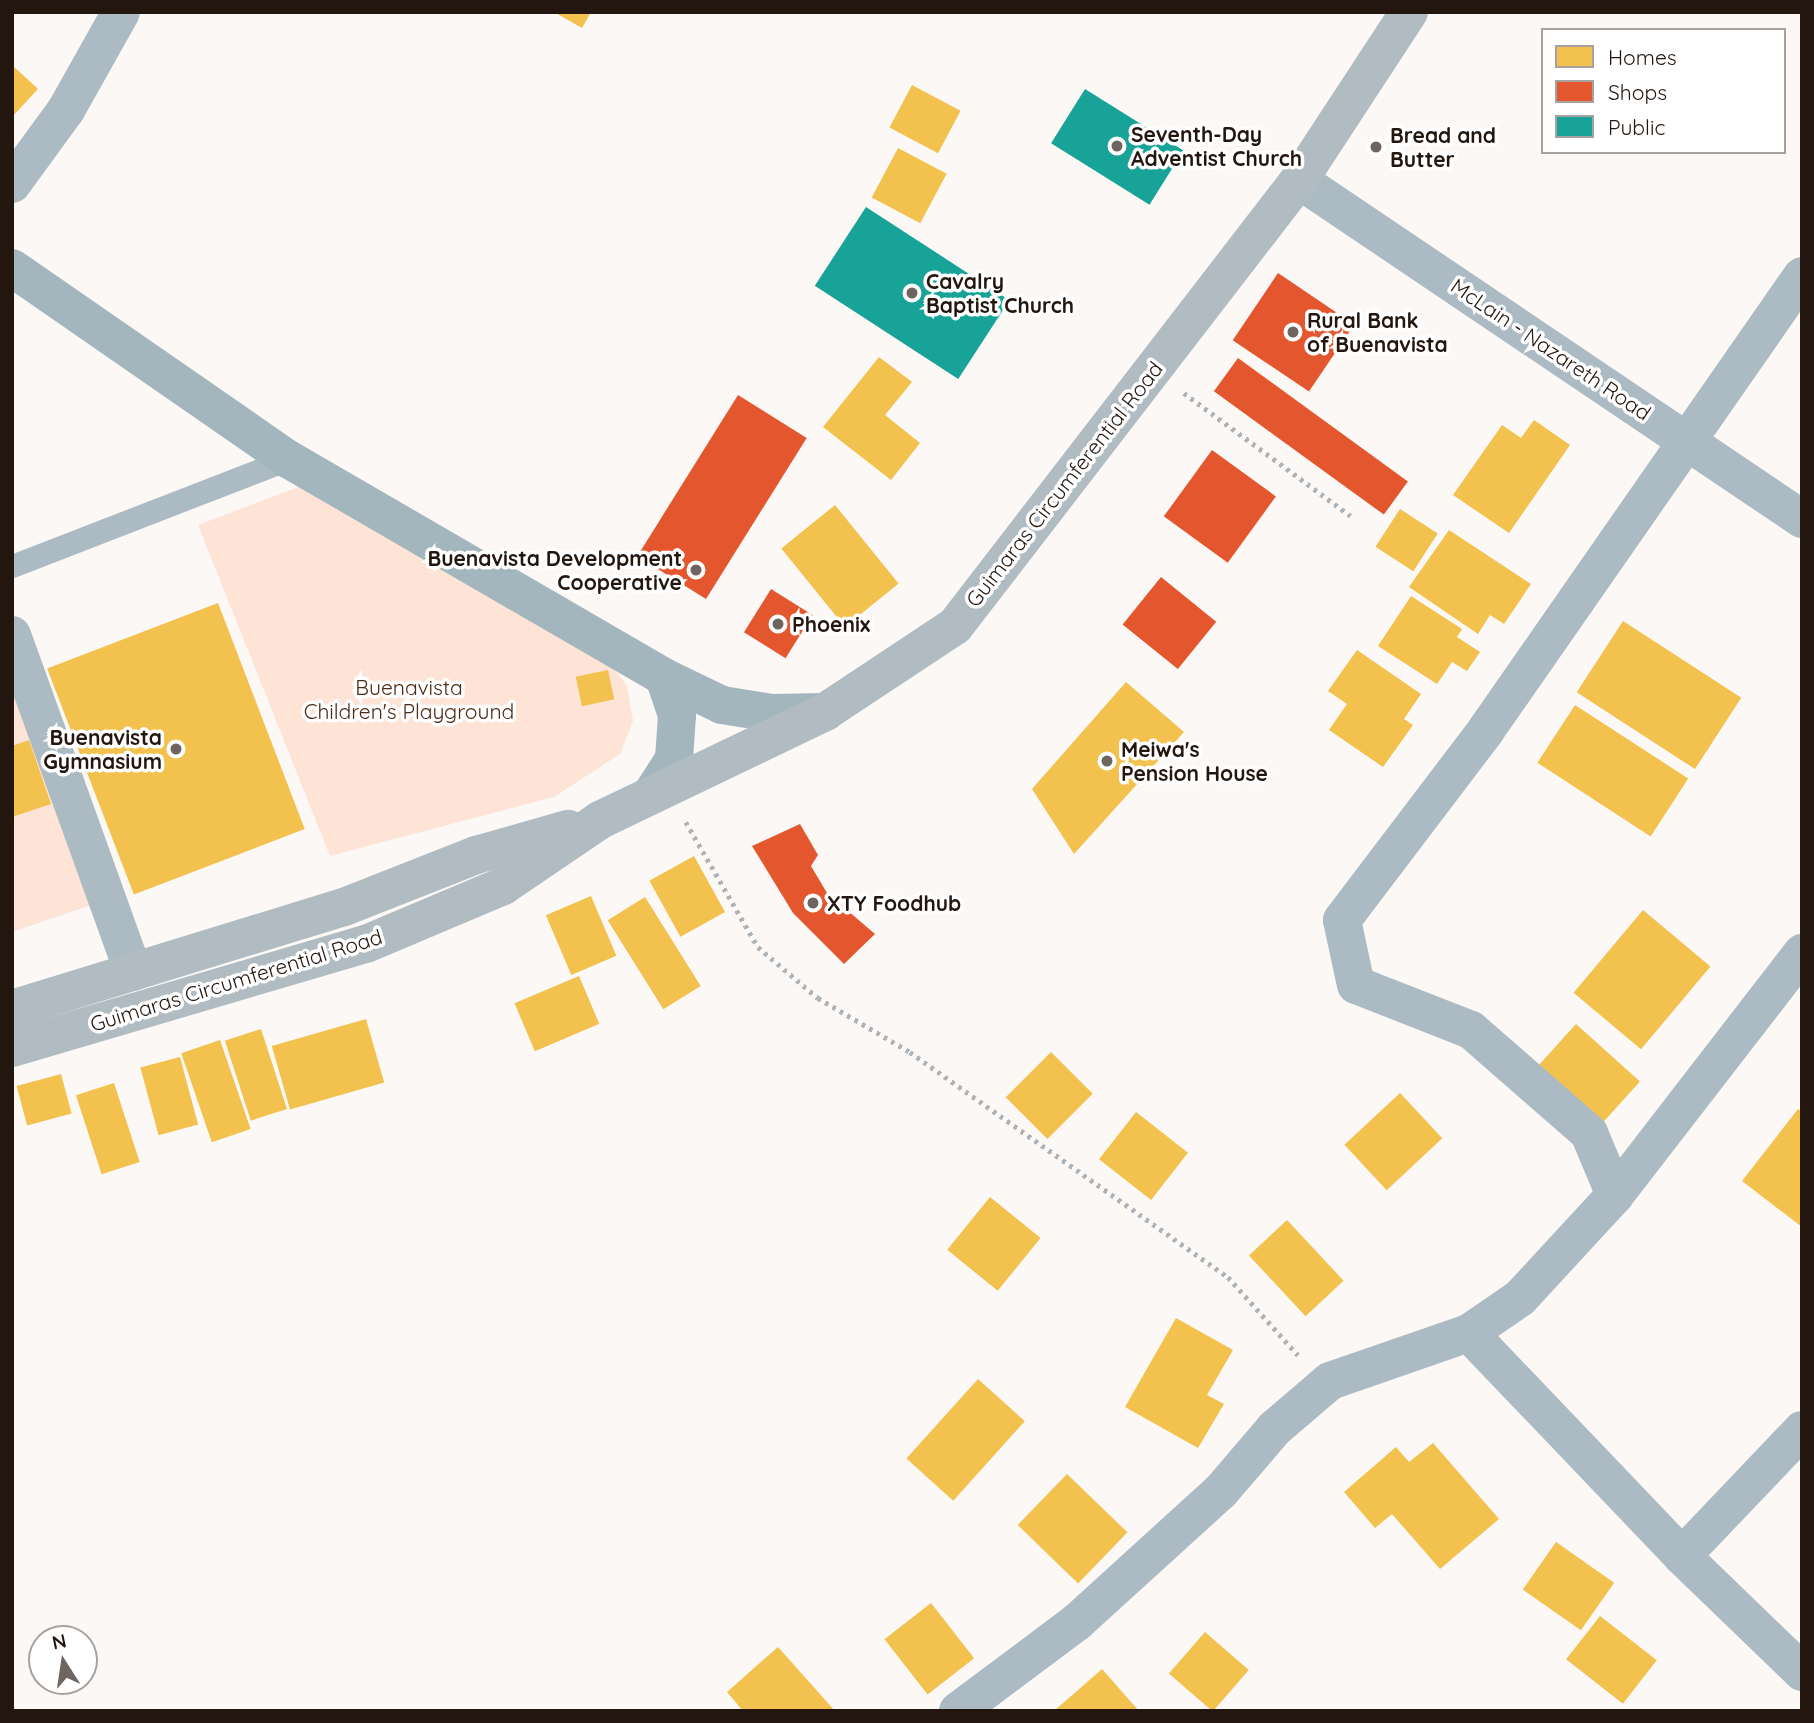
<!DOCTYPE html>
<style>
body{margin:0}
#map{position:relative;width:1814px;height:1723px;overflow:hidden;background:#fbf8f6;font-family:Quicksand,sans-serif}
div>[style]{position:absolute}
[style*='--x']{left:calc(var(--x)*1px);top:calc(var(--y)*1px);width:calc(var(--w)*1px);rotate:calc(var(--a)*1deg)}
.green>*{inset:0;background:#fde4d6}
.homes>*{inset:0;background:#f2c14e;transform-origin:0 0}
.shops>*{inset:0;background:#e4572e;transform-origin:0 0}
.public>*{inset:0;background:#17a398;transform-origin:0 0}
.path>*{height:4.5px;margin-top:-2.25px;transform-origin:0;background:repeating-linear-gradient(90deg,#adb4b9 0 3.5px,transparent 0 8.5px)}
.lane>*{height:23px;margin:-11.5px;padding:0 11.5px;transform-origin:11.5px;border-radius:11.5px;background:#acbbc3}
.street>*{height:38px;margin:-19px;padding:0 19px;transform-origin:19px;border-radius:19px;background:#acbbc3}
.secondary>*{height:38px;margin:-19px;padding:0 19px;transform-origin:19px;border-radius:19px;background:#a3b6be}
.primary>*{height:38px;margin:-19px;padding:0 19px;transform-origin:19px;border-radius:19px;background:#b0bcc1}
.dots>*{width:19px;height:19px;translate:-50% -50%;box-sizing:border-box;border:4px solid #fff;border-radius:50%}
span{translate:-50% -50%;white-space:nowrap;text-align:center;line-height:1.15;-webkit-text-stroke:7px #fff;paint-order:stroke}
.poi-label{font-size:21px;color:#22160f;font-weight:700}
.left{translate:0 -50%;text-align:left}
.right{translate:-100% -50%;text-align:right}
.street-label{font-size:21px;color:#22160f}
.park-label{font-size:21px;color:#4c2a14}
.frame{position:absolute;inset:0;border:14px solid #22160f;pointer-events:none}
.legend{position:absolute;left:1541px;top:28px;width:245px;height:126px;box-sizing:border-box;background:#fff;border:2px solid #a7a29f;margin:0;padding:9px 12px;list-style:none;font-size:21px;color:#22160f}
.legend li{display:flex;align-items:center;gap:14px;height:35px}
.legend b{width:35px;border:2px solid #a7a29f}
.north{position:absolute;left:28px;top:1625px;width:70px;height:70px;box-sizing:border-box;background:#fff;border:2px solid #a7a29f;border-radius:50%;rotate:348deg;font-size:19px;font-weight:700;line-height:28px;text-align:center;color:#22160f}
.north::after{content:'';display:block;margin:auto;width:24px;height:32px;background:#6e6560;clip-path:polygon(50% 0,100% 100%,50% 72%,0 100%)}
</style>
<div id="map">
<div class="green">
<i style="clip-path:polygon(301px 486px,608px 660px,627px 686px,633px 721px,620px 754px,554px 797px,330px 856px,198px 525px)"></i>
<i style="clip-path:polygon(12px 654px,97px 903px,12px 932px)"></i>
</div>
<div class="homes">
<i style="clip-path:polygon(554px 12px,591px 12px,582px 28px)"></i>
<i style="clip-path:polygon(12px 65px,38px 89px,12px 117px)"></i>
<i style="left:912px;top:85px;width:55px;height:48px;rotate:28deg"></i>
<i style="left:898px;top:148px;width:55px;height:56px;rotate:28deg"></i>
<i style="clip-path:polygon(879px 357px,912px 382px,885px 415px,920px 443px,891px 480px,823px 427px)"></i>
<i style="clip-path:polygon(1534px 420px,1570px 445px,1509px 533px,1453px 495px,1502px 425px,1521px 438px)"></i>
<i style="left:835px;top:505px;width:101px;height:69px;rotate:51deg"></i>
<i style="left:1400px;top:509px;width:45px;height:45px;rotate:33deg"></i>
<i style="clip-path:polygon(1449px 530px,1531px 584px,1504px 624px,1490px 615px,1478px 634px,1409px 587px)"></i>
<i style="clip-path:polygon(1411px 596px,1462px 629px,1457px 637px,1480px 652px,1467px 671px,1452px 662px,1437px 684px,1378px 646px)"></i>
<i style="left:218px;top:603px;width:242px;height:183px;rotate:69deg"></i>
<i style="left:1623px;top:621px;width:141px;height:85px;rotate:33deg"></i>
<i style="clip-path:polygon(1357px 650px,1421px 694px,1404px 719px,1413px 725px,1383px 767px,1329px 730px,1347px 704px,1328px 691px)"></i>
<i style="left:608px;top:670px;width:30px;height:33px;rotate:78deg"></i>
<i style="clip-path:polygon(1126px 682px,1184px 732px,1074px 854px,1032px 789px)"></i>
<i style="left:1575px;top:705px;width:135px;height:69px;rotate:33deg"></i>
<i style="clip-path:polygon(29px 740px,51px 804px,12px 817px,12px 746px)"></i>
<i style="left:694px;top:856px;width:64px;height:51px;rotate:61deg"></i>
<i style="left:591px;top:896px;width:65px;height:49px;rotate:67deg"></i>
<i style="left:645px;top:897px;width:105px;height:44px;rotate:58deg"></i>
<i style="left:1643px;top:910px;width:88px;height:108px;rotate:40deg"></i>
<i style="left:579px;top:976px;width:52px;height:70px;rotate:67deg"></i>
<i style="left:366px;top:1019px;width:66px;height:98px;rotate:74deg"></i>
<i style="left:1576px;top:1024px;width:86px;height:62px;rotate:42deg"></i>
<i style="left:261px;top:1029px;width:84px;height:38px;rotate:72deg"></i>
<i style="left:220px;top:1040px;width:94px;height:41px;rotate:71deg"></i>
<i style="left:1051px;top:1052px;width:59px;height:64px;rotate:45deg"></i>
<i style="left:180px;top:1057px;width:70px;height:41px;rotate:75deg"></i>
<i style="left:61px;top:1074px;width:41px;height:46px;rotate:75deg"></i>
<i style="left:114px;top:1083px;width:83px;height:40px;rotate:72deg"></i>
<i style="left:1400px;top:1093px;width:62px;height:76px;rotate:47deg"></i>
<i style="clip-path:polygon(1798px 1109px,1802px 1112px,1802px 1227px,1742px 1181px)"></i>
<i style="left:1136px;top:1112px;width:66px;height:60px;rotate:38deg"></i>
<i style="left:990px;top:1197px;width:65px;height:68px;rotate:39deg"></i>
<i style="left:1287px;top:1220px;width:83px;height:52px;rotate:47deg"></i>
<i style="clip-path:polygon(1176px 1318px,1233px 1350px,1207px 1395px,1224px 1404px,1198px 1448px,1125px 1407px)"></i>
<i style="left:978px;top:1379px;width:63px;height:107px;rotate:42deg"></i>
<i style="clip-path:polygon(1433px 1443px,1499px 1519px,1440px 1569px,1392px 1514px,1375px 1528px,1344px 1492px,1396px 1447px,1409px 1462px)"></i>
<i style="left:1067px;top:1474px;width:84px;height:71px;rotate:44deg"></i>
<i style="left:1556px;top:1542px;width:71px;height:58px;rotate:35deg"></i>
<i style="left:931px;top:1603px;width:70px;height:59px;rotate:52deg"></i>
<i style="left:1600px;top:1616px;width:72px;height:55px;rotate:38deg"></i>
<i style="left:1205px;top:1632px;width:58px;height:55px;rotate:41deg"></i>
<i style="clip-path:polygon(778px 1647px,835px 1711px,743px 1711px,727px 1692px)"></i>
<i style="clip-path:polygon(1102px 1669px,1139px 1711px,1054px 1711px)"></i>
</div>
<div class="shops">
<i style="left:1278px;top:273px;width:92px;height:81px;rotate:34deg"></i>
<i style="left:1238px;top:358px;width:210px;height:41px;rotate:36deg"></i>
<i style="left:738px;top:395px;width:81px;height:190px;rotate:32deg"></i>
<i style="left:1212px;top:450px;width:79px;height:82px;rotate:36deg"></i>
<i style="left:1161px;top:577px;width:71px;height:61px;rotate:39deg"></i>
<i style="left:771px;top:589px;width:49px;height:51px;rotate:32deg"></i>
<i style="clip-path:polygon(800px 824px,818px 855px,811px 866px,827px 893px,875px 934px,844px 964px,793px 913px,752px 846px)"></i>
</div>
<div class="public">
<i style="left:1085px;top:89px;width:116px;height:64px;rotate:32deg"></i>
<i style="left:866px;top:207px;width:171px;height:94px;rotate:33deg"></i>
</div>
<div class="path">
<i style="--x:1184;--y:393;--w:207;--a:36.4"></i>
<i style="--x:686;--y:822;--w:144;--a:60.1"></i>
<i style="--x:758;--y:947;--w:79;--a:40.4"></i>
<i style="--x:818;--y:998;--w:107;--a:30.4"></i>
<i style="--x:910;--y:1052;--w:390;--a:35.3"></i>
<i style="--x:1228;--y:1277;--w:105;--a:48.1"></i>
</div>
<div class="lane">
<i style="--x:12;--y:566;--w:296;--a:-21.2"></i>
</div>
<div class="street">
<i style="--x:1299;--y:180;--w:607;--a:33.98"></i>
<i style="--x:12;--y:184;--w:92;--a:-53.9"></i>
<i style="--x:66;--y:110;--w:112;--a:-60.7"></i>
<i style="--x:12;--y:635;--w:358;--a:70.2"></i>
<i style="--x:1615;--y:1195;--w:67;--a:-112.8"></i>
<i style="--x:1589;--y:1133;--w:157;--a:-138.9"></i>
<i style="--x:1471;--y:1030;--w:123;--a:-158.6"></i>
<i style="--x:1356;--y:985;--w:66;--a:-102.2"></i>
<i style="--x:1342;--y:920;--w:238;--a:-52.8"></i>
<i style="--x:1486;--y:730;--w:553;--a:-55.16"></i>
<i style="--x:1469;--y:1333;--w:308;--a:46.3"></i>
<i style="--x:1682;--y:1556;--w:167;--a:44"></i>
<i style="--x:1682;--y:1556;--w:174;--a:-46.4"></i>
<i style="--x:958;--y:1711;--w:149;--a:-36.8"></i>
<i style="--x:1077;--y:1622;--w:195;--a:-42.3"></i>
<i style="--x:1221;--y:1491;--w:83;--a:-49.4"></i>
<i style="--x:1275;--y:1428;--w:72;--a:-40.5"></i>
<i style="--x:1330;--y:1381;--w:147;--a:-19.1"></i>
<i style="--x:1469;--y:1333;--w:62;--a:-34.5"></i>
<i style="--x:1520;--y:1298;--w:140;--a:-47.3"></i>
<i style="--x:1615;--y:1195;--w:306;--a:-52.3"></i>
</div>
<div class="secondary">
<i style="--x:12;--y:268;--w:336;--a:34.7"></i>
<i style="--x:288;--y:459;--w:435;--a:30.1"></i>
<i style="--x:664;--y:677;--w:64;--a:25.8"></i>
<i style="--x:722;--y:705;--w:51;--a:9.1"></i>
<i style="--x:772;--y:713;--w:53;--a:-1.1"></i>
<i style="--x:651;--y:795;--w:43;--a:-57.4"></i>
<i style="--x:674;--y:759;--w:44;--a:-86.1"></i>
<i style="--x:677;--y:715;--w:40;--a:-108.9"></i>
</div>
<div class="primary">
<i style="--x:12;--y:1009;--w:347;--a:-17.1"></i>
<i style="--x:344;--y:907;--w:142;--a:-21.5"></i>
<i style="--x:476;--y:855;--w:96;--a:-15.8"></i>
<i style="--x:12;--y:1048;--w:369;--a:-16.4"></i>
<i style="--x:366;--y:944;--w:149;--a:-22.9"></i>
<i style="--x:503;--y:886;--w:117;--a:-34.2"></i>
<i style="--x:600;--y:820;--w:250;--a:-25.6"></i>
<i style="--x:825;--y:712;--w:156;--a:-33.5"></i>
<i style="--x:955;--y:626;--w:563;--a:-52.36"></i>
<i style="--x:1299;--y:180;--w:201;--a:-56.8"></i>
</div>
<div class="dots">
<i style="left:1117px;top:146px;background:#6e6560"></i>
<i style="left:1376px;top:147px;background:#6e6560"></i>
<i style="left:912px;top:293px;background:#6e6560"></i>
<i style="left:1293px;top:332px;background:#6e6560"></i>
<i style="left:696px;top:570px;background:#6e6560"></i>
<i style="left:778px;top:624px;background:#6e6560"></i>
<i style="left:176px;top:749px;background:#6e6560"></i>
<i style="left:1107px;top:761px;background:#6e6560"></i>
<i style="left:813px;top:903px;background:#6e6560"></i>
</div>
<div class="poi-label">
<span class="left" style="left:1131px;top:146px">Seventh-Day<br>Adventist Church</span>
<span class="left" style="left:1390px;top:147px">Bread and<br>Butter</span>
<span class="left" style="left:926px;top:293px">Cavalry<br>Baptist Church</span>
<span class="left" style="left:1307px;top:332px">Rural Bank<br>of Buenavista</span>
<span class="right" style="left:682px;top:570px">Buenavista Development<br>Cooperative</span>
<span class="left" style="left:792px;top:624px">Phoenix</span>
<span class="right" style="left:162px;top:749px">Buenavista<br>Gymnasium</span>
<span class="left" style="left:1121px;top:761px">Meiwa's<br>Pension House</span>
<span class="left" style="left:827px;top:903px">XTY Foodhub</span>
</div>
<div class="street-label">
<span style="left:1551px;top:349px;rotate:34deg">McLain - Nazareth Road</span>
<span style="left:1064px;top:484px;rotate:-52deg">Guimaras Circumferential Road</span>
<span style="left:236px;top:980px;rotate:-17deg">Guimaras Circumferential Road</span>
</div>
<div class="park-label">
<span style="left:409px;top:699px">Buenavista<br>Children's Playground</span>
</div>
<div class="frame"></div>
<ul class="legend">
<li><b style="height:19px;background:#f2c14e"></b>Homes</li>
<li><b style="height:19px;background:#e4572e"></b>Shops</li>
<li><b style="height:19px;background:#17a398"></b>Public</li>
</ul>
<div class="north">N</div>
</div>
